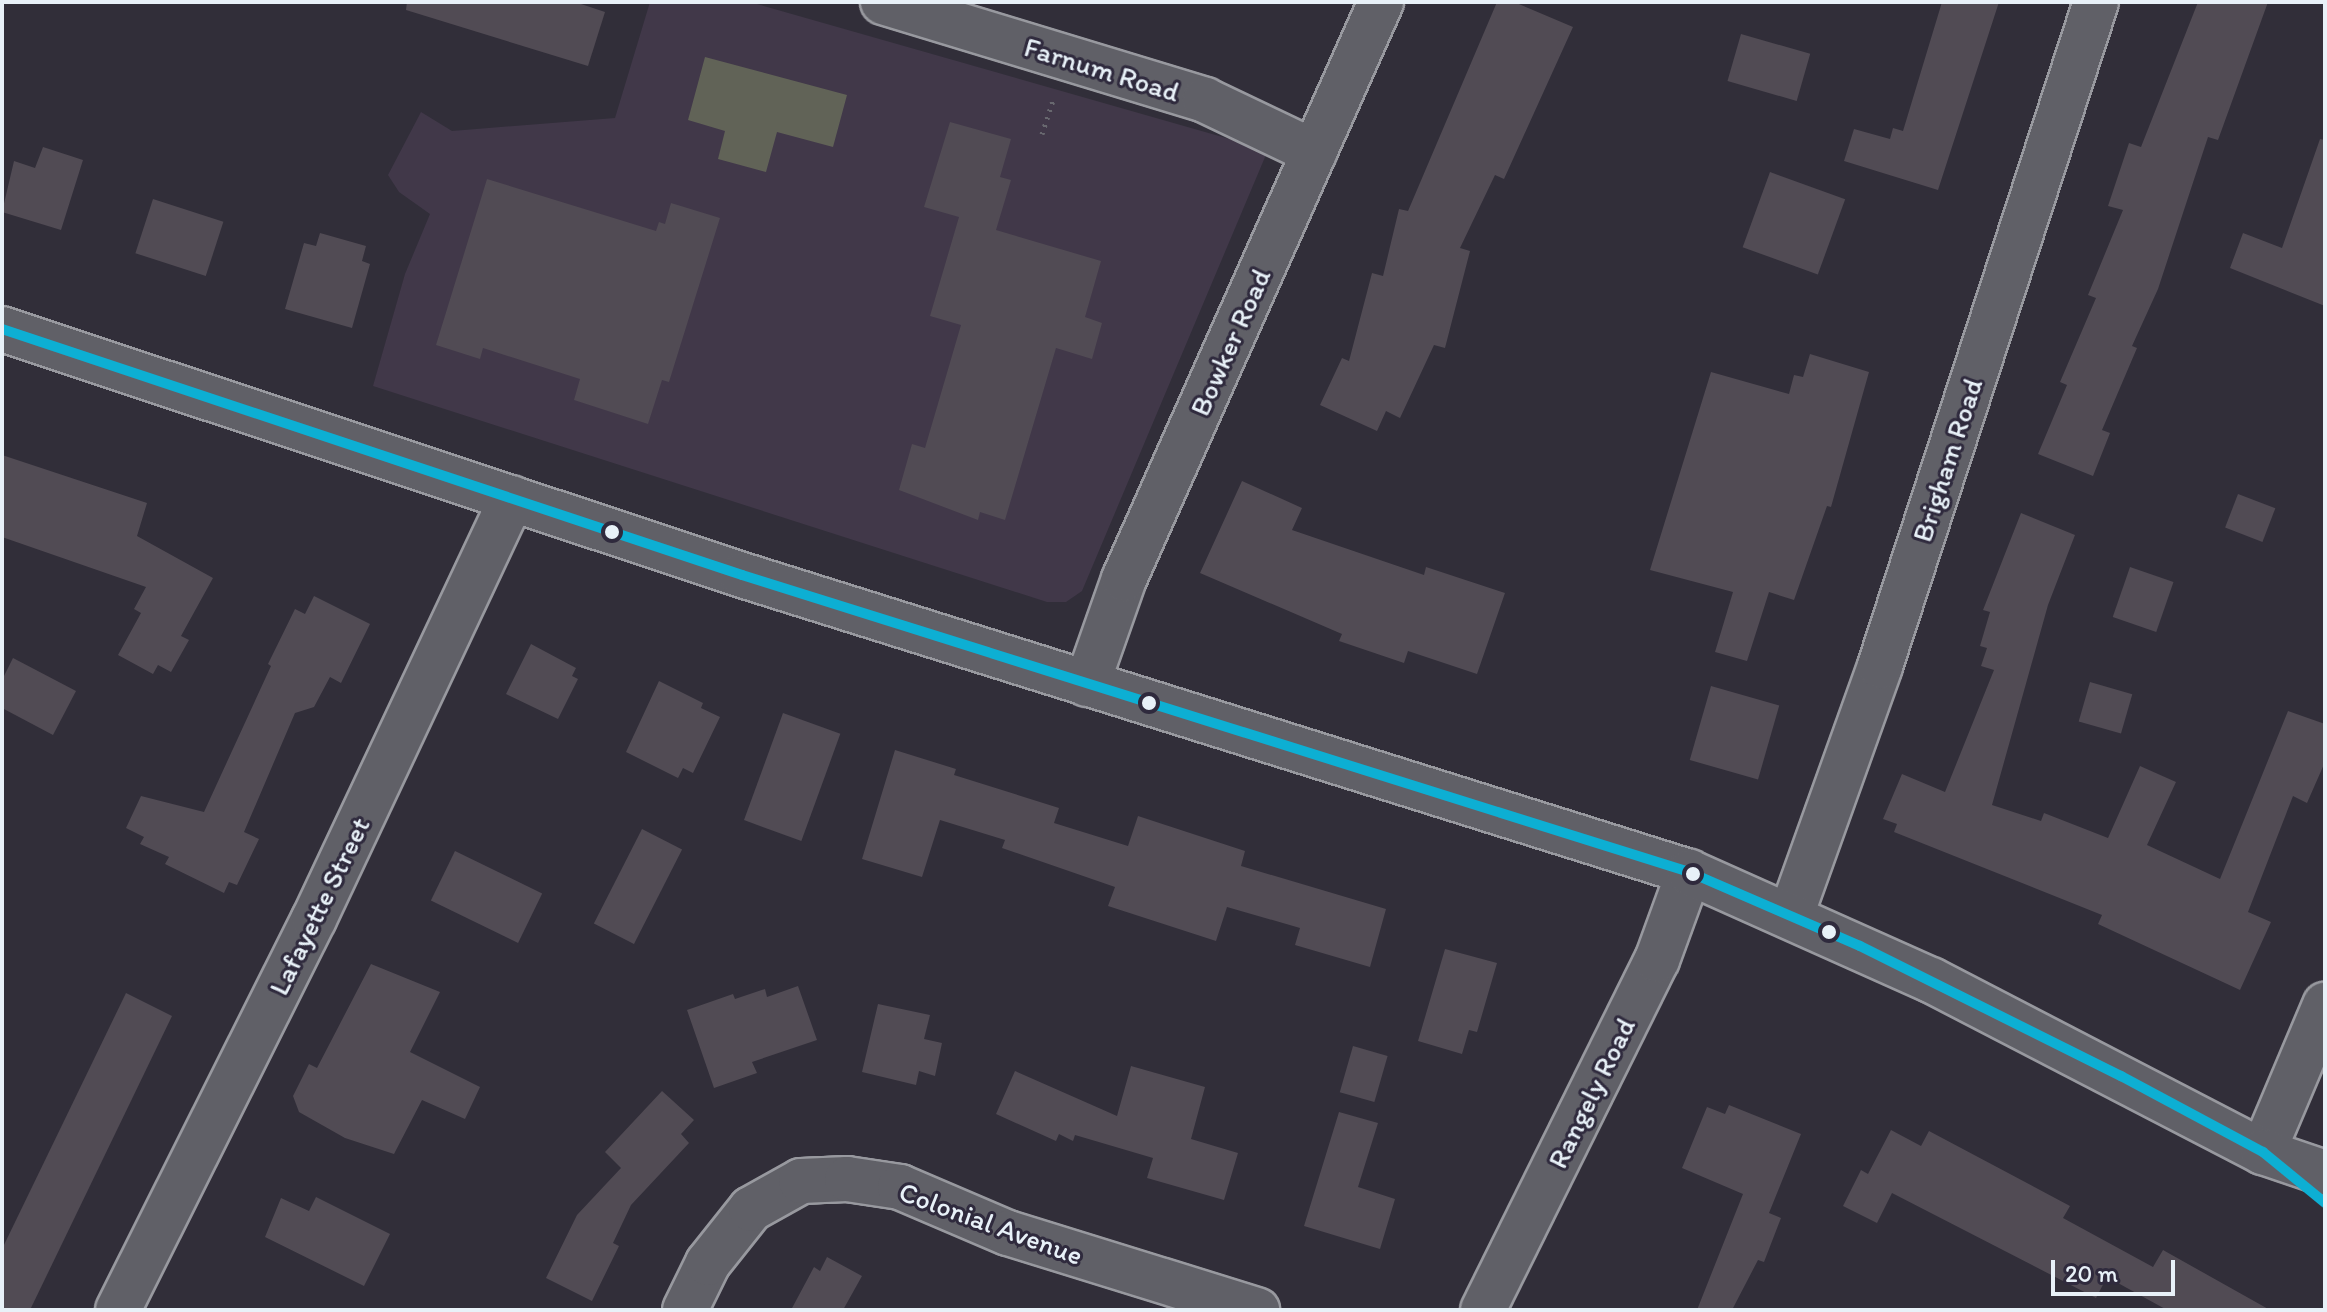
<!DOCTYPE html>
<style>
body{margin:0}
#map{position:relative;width:2327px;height:1312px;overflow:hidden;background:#312e39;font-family:Itim,sans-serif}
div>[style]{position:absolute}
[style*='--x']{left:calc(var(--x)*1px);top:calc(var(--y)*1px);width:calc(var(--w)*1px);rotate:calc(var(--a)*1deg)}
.built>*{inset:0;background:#413849}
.green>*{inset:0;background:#616357}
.building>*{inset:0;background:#514b54;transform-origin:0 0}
.path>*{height:5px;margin-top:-2.5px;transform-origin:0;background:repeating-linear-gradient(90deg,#68686f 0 2px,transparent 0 8px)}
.roads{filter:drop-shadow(2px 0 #98999f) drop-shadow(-2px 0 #98999f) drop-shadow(0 2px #98999f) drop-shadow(0 -2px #98999f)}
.minor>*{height:44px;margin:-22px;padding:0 22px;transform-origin:22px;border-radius:22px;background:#606067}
.major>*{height:44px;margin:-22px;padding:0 22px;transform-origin:22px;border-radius:22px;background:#606067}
.bus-1>*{height:10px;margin:-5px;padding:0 5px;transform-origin:5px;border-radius:5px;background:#0dafd3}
.dots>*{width:22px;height:22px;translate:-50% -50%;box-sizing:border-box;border:4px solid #2f2a3d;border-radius:50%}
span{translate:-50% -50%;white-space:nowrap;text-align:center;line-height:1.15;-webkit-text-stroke:6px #2f2a3d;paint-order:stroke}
.street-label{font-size:28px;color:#e8f1f8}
.frame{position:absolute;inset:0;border:4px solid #e8f1f8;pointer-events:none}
.scale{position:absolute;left:2051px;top:1260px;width:124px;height:36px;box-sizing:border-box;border:4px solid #e8f1f8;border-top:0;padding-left:10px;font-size:24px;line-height:28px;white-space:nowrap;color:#e8f1f8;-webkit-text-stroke:6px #2f2a3d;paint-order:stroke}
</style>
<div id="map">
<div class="built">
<i style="clip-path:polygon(650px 2px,750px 2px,1268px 150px,1082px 591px,1066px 602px,1047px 602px,373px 386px,405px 274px,430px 214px,399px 192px,388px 175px,421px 112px,452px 131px,615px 118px)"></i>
</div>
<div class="green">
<i style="clip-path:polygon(705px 57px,847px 95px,833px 147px,777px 132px,766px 172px,718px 159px,725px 131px,688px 120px)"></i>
</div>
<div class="building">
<i style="clip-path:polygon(407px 2px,575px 2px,605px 12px,588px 66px,406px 10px)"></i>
<i style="clip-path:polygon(1497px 2px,1514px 2px,1573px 27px,1504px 179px,1495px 175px,1460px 248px,1470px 251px,1445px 348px,1434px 345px,1400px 418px,1386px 411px,1377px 431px,1320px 405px,1342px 358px,1349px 361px,1372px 273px,1383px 276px,1399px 209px,1408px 211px)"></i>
<i style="clip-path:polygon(1942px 2px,1999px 2px,1938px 190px,1844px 161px,1854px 129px,1890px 139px,1893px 128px,1903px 131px)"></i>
<i style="clip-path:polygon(2198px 2px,2268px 2px,2218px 140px,2208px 137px,2158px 289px,2132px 346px,2137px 348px,2102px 430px,2110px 433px,2093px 476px,2038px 454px,2067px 385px,2060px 382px,2096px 298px,2088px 295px,2123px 210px,2108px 206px,2129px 143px,2141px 147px)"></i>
<i style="left:1741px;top:34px;width:72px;height:49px;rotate:16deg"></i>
<i style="clip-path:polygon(950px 122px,1011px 139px,1000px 177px,1011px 180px,996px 230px,1101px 261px,1085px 317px,1102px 323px,1092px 359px,1056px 348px,1005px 520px,980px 512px,978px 520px,899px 490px,912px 444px,925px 448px,961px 325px,930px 316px,959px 217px,924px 207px)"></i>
<i style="clip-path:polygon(2320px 139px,2325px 140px,2325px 306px,2230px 268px,2243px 233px,2282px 248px)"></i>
<i style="clip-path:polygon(43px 147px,83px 160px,61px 230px,2px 212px,14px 161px,35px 168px)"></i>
<i style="left:1770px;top:172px;width:80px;height:80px;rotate:20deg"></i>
<i style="clip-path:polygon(487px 179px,656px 231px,659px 222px,665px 224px,671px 203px,720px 218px,669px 382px,662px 380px,648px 424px,574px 400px,580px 379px,483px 348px,480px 359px,436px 345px)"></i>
<i style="left:153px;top:199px;width:74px;height:57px;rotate:18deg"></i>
<i style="clip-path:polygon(320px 233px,366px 246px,362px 261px,370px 264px,352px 328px,285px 309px,304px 243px,316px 246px)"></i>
<i style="clip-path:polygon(1810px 354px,1869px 372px,1831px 507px,1827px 506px,1794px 600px,1769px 592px,1747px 661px,1715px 652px,1733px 592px,1650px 570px,1711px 372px,1789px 394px,1794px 375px,1803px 377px)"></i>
<i style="clip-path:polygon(2px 455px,147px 503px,137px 536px,213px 578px,181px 636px,189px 640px,171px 672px,158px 665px,153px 674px,118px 655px,141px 613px,134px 609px,146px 587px,2px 537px)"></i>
<i style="clip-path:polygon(1242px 481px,1302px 508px,1292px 530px,1424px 575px,1426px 567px,1505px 593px,1477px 674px,1408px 651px,1404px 663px,1339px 641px,1342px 634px,1200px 573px)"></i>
<i style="left:2238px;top:494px;width:40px;height:36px;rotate:21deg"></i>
<i style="clip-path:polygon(2021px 513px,2075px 535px,2048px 605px,1992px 805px,2041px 821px,2044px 813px,2108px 838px,2140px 766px,2176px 782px,2147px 845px,2220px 879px,2288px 711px,2325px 724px,2325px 762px,2307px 803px,2293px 796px,2248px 912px,2271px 922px,2240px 990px,2098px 924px,2102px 915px,1894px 832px,1897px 824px,1883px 819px,1902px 774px,1945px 792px,1994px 670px,1981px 666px,1987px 648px,1980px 646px,1990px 612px,1983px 610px)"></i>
<i style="left:2130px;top:567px;width:46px;height:53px;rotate:19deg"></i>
<i style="clip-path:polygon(314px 596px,370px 624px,341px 683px,330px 677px,314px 707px,295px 713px,244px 832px,259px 839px,237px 885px,229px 882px,224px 893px,171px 867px,165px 864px,169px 857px,140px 844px,144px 837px,126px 828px,141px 796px,204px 812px,271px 666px,268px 664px,295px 609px,305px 614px)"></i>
<i style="clip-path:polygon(531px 644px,576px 668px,572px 676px,578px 679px,558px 719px,506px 694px)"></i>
<i style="clip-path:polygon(13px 658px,76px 691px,53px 735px,2px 708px,2px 680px)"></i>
<i style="clip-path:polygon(659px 681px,703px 703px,701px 708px,720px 717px,693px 773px,683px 768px,678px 778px,626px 752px)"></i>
<i style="left:2090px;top:682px;width:44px;height:41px;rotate:16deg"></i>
<i style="left:1711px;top:686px;width:71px;height:77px;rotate:16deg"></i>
<i style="left:783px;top:713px;width:61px;height:114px;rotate:20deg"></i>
<i style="clip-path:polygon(895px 750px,956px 769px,954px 775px,1059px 808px,1054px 823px,1128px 846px,1138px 816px,1245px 851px,1241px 866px,1386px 909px,1370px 967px,1295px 945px,1300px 928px,1227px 907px,1216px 941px,1108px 906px,1115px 887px,1002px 848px,1005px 840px,940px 820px,922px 877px,862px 859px)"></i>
<i style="left:642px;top:829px;width:45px;height:106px;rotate:27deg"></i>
<i style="left:455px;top:851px;width:97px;height:55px;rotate:26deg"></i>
<i style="clip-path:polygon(1445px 949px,1497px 963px,1477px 1032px,1469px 1030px,1462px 1054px,1418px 1041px)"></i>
<i style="clip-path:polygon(371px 964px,440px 992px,410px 1052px,480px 1087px,465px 1119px,422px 1100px,394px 1154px,345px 1138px,299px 1112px,293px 1096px,309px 1064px,317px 1068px)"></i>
<i style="clip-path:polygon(798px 986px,817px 1040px,752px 1062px,757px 1073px,714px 1088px,687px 1010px,733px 994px,735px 999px,765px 989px,767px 997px)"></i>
<i style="clip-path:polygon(126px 993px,172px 1016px,30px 1310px,2px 1310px,2px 1249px)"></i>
<i style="clip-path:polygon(878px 1004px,930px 1015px,924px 1039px,942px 1043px,935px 1076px,919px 1071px,916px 1085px,862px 1072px)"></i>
<i style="left:1353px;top:1046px;width:36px;height:48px;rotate:16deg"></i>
<i style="clip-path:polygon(1131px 1066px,1205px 1087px,1191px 1139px,1238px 1153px,1224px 1200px,1147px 1178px,1153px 1158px,1075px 1135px,1073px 1141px,1059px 1134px,1056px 1141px,996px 1114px,1015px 1071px,1117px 1116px)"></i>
<i style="clip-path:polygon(662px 1091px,694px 1120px,681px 1134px,689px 1143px,631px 1205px,613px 1243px,619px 1246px,592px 1301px,546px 1278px,577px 1215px,621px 1168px,605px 1152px)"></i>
<i style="clip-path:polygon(1729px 1105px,1801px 1134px,1769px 1213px,1781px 1218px,1764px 1262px,1758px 1260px,1732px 1310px,1697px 1310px,1743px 1194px,1682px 1168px,1707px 1107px,1725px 1114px)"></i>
<i style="clip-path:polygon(1339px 1112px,1378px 1123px,1358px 1187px,1395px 1199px,1380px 1249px,1304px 1226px)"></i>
<i style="clip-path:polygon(1891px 1130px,1921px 1146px,1929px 1131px,2070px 1206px,2063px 1218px,2153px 1267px,2163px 1250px,2270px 1310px,2167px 1310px,2107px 1277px,2096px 1298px,1892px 1193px,1877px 1223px,1843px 1206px,1861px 1170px,1868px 1174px)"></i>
<i style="clip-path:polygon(316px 1197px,390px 1234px,364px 1286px,265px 1237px,281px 1198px,309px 1211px)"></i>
<i style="clip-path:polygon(827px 1257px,862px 1276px,843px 1310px,791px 1310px,814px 1267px,820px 1271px)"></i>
</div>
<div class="path">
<i style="--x:1042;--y:134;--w:39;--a:-72"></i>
</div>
<div class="roads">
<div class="minor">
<i style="--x:883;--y:2;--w:337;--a:16.9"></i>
<i style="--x:1205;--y:100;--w:121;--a:25.5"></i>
<i style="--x:1087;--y:684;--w:111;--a:-70.6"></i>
<i style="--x:1124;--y:579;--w:632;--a:-65.99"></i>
<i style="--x:1791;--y:915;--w:264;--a:-70.3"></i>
<i style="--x:1880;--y:666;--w:698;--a:-71.98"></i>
<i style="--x:2263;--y:1152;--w:160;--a:-67.1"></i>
<i style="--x:118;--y:1310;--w:437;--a:-63.4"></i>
<i style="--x:314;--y:919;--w:465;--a:-64.8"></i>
<i style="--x:685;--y:1310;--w:52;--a:-63.9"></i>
<i style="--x:708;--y:1263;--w:69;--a:-51.5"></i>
<i style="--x:751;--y:1209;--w:57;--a:-29.2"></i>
<i style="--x:801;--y:1181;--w:46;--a:-2.5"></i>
<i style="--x:847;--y:1179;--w:54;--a:8.6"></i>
<i style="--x:900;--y:1187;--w:117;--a:23.1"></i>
<i style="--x:1008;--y:1233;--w:261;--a:17.2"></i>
<i style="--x:1483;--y:1310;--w:391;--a:-63.6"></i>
<i style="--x:1657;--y:960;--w:94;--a:-70"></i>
</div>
<div class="major">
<i style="--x:2;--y:329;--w:780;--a:18.39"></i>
<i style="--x:742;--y:575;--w:992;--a:17.41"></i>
<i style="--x:1689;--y:872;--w:265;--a:24.1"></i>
<i style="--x:1931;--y:980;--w:374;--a:27.4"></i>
<i style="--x:2263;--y:1152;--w:65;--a:18.7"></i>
</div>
</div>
<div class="bus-1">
<i style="--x:2;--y:329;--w:780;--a:18.39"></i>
<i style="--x:742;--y:575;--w:992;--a:17.41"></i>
<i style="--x:1689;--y:872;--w:186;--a:23.4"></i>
<i style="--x:1860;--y:946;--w:292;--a:26.5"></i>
<i style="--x:2121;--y:1076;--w:161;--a:28.2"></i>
<i style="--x:2263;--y:1152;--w:80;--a:39.4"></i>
</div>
<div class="dots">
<i style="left:612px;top:532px;background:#e8f1f8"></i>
<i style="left:1149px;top:703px;background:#e8f1f8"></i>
<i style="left:1693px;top:874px;background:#e8f1f8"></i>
<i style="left:1829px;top:932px;background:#e8f1f8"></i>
</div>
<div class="street-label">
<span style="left:1102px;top:69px;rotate:17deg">Farnum Road</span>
<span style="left:1230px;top:342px;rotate:-66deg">Bowker Road</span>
<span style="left:1947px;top:460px;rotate:-72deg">Brigham Road</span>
<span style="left:319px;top:906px;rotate:-64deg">Lafayette Street</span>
<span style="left:1591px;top:1093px;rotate:-64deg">Rangely Road</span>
<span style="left:991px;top:1223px;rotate:20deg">Colonial Avenue</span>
</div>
<div class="frame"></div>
<div class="scale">20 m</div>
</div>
